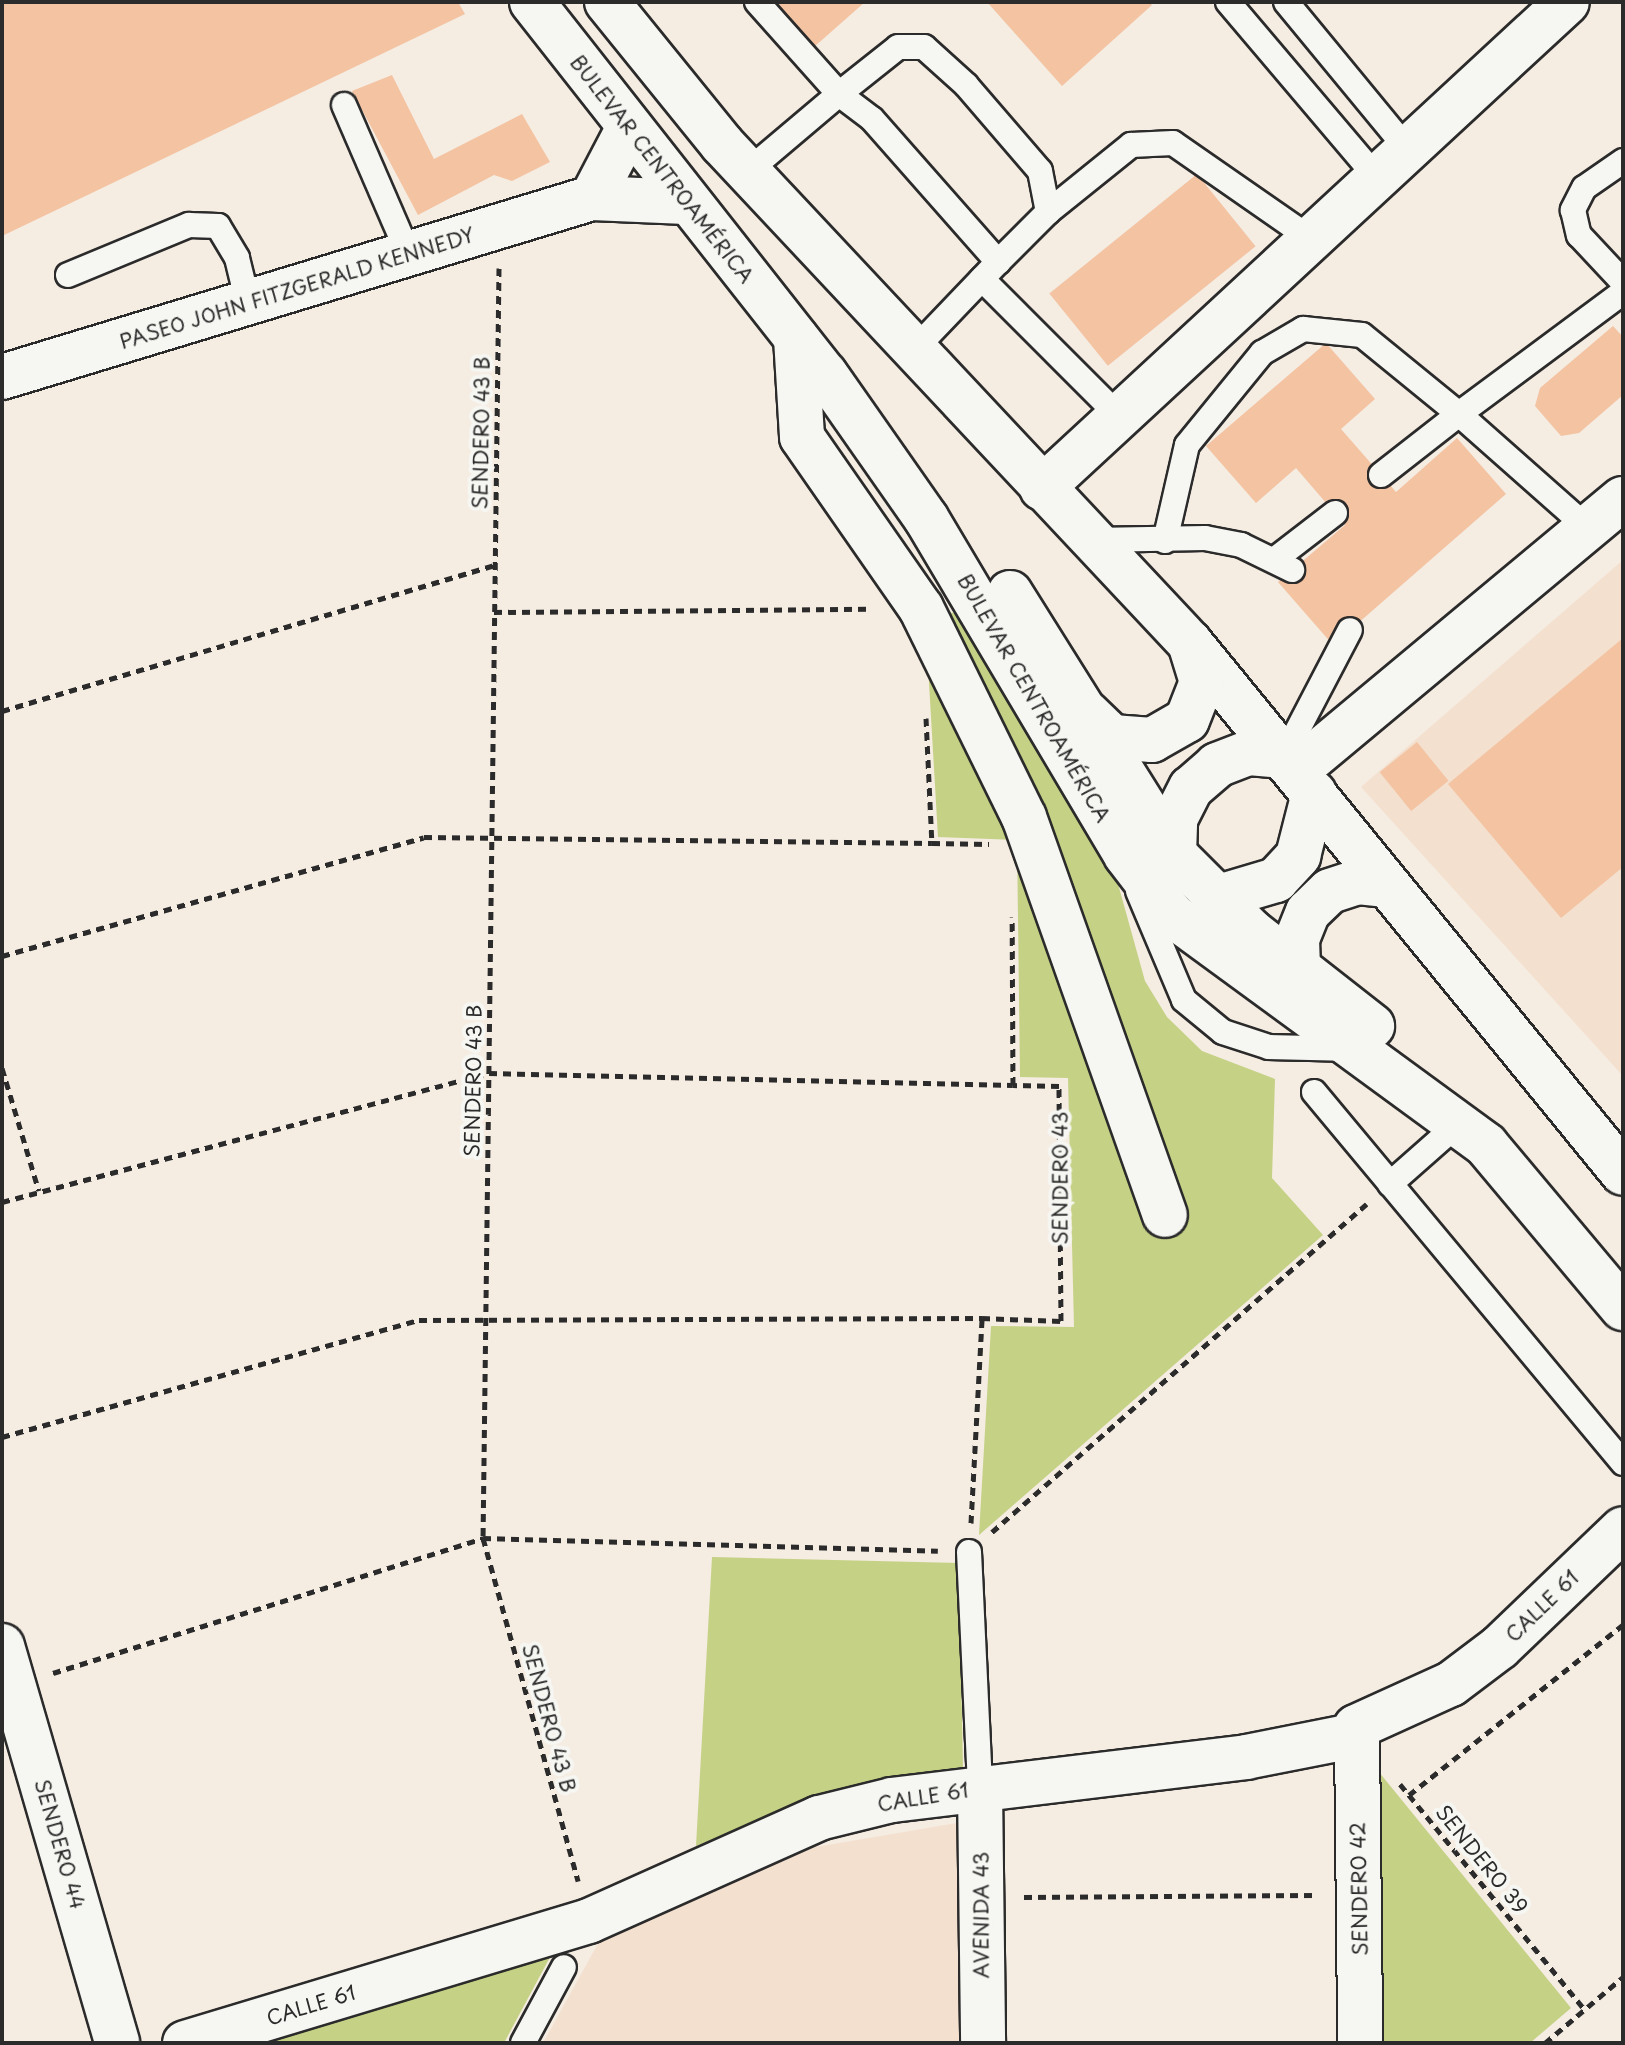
<!DOCTYPE html>
<meta charset="utf-8">
<style>
body{margin:0}
#map{position:relative;width:1625px;height:2045px;overflow:hidden;background:#f5ece2;font-family:"Playpen Sans",sans-serif}
div>[style]{position:absolute}
[style*='--x']{left:calc(var(--x)*1px);top:calc(var(--y)*1px);width:calc(var(--w)*1px);rotate:calc(var(--a)*1deg)}
.built>*{inset:0;background:#f4e0cf}
.green>*{inset:0;background:#c5d185}
.building>*{inset:0;background:#f3c3a2;transform-origin:0 0}
.path>*{height:5px;margin-top:-2.5px;transform-origin:0;background:repeating-linear-gradient(90deg,#2b2b2b 0 8px,transparent 0 14px)}
.roads{filter:drop-shadow(2px 0 #2b2b2b) drop-shadow(-2px 0 #2b2b2b) drop-shadow(0 2px #2b2b2b) drop-shadow(0 -2px #2b2b2b)}
.service>*{height:24px;margin:-12px;padding:0 12px;transform-origin:12px;border-radius:12px;background:#f6f6f2}
.minor>*{height:44px;margin:-22px;padding:0 22px;transform-origin:22px;border-radius:22px;background:#f6f6f2}
.tertiary>*{height:44px;margin:-22px;padding:0 22px;transform-origin:22px;border-radius:22px;background:#f6f6f2}
.primary>*{height:44px;margin:-22px;padding:0 22px;transform-origin:22px;border-radius:22px;background:#f6f6f2}
span{translate:-50% -50%;white-space:nowrap;text-align:center;line-height:1.15;-webkit-text-stroke:8px #f6f6f2;paint-order:stroke}
.street-label{font-size:20px;color:#2b2b2b}
.frame{position:absolute;inset:0;border:4px solid #2b2b2b;pointer-events:none}
</style>
<div id="map">
<div class="built">
<i style="clip-path:polygon(1623px 560px,1623px 1076px,1361px 787px)"></i>
<i style="clip-path:polygon(957px 1823px,959px 2043px,543px 2043px,600px 1940px,775px 1854px)"></i>
</div>
<div class="green">
<i style="clip-path:polygon(975px 612px,1115px 873px,1145px 981px,1167px 1017px,1202px 1051px,1275px 1079px,1272px 1178px,1323px 1235px,979px 1535px,991px 1326px,1074px 1327px,1068px 1078px,1020px 1077px,1017px 840px,938px 837px,925px 614px)"></i>
<i style="clip-path:polygon(712px 1557px,959px 1563px,963px 1769px,807px 1802px,696px 1846px)"></i>
<i style="clip-path:polygon(1370px 1761px,1571px 2008px,1530px 2043px,1346px 2043px)"></i>
<i style="clip-path:polygon(556px 1946px,504px 2043px,233px 2043px)"></i>
</div>
<div class="building">
<i style="clip-path:polygon(2px 2px,458px 2px,465px 14px,2px 236px)"></i>
<i style="clip-path:polygon(774px 2px,865px 2px,814px 47px)"></i>
<i style="clip-path:polygon(987px 2px,1149px 2px,1152px 5px,1062px 86px)"></i>
<i style="clip-path:polygon(392px 75px,434px 159px,522px 114px,550px 162px,512px 181px,494px 175px,418px 215px,352px 91px)"></i>
<i style="left:1197px;top:174px;width:93px;height:190px;rotate:51deg"></i>
<i style="clip-path:polygon(1613px 326px,1623px 337px,1623px 395px,1579px 433px,1561px 436px,1535px 406px,1540px 388px)"></i>
<i style="clip-path:polygon(1326px 343px,1375px 399px,1341px 429px,1396px 492px,1457px 438px,1506px 494px,1333px 645px,1278px 582px,1345px 525px,1296px 468px,1256px 503px,1206px 446px)"></i>
<i style="clip-path:polygon(1623px 638px,1623px 867px,1561px 918px,1448px 784px)"></i>
<i style="left:1417px;top:742px;width:50px;height:48px;rotate:51deg"></i>
</div>
<div class="path">
<i style="--x:499;--y:268;--w:1270;--a:90.72"></i>
<i style="--x:483;--y:1538;--w:356;--a:74.5"></i>
<i style="--x:494;--y:612;--w:375;--a:-0.5"></i>
<i style="--x:2;--y:711;--w:514;--a:-16.5"></i>
<i style="--x:926;--y:718;--w:125;--a:87.3"></i>
<i style="--x:932;--y:843;--w:57;--a:1"></i>
<i style="--x:2;--y:956;--w:438;--a:-15.7"></i>
<i style="--x:424;--y:837;--w:508;--a:0.68"></i>
<i style="--x:2;--y:1068;--w:128;--a:73.3"></i>
<i style="--x:2;--y:1202;--w:504;--a:-14.84"></i>
<i style="--x:489;--y:1073;--w:524;--a:1.31"></i>
<i style="--x:2;--y:1437;--w:433;--a:-15.7"></i>
<i style="--x:419;--y:1320;--w:563;--a:-0.2"></i>
<i style="--x:971;--y:1523;--w:205;--a:-86.9"></i>
<i style="--x:982;--y:1318;--w:79;--a:2.2"></i>
<i style="--x:1061;--y:1321;--w:235;--a:-90.5"></i>
<i style="--x:1059;--y:1086;--w:46;--a:-178.8"></i>
<i style="--x:1013;--y:1085;--w:168;--a:-90.3"></i>
<i style="--x:992;--y:1532;--w:498;--a:-41.2"></i>
<i style="--x:53;--y:1673;--w:451;--a:-17.4"></i>
<i style="--x:483;--y:1538;--w:455;--a:1.6"></i>
<i style="--x:1400;--y:1784;--w:291;--a:50.7"></i>
<i style="--x:1409;--y:1795;--w:273;--a:-38.5"></i>
<i style="--x:1024;--y:1897;--w:294;--a:-0.4"></i>
<i style="--x:1545;--y:2043;--w:102;--a:-40.2"></i>
</div>
<div class="roads">
<div class="service">
<i style="--x:757;--y:2;--w:123;--a:48.3"></i>
<i style="--x:839;--y:94;--w:75;--a:-38.5"></i>
<i style="--x:898;--y:47;--w:26;--a:0"></i>
<i style="--x:924;--y:47;--w:57;--a:42.1"></i>
<i style="--x:966;--y:85;--w:113;--a:49.3"></i>
<i style="--x:1040;--y:171;--w:42;--a:79"></i>
<i style="--x:1048;--y:212;--w:71;--a:135"></i>
<i style="--x:1228;--y:2;--w:231;--a:49.7"></i>
<i style="--x:1286;--y:2;--w:190;--a:50.5"></i>
<i style="--x:344;--y:105;--w:163;--a:66.6"></i>
<i style="--x:1623;--y:161;--w:47;--a:145.3"></i>
<i style="--x:1584;--y:188;--w:25;--a:117"></i>
<i style="--x:1573;--y:210;--w:26;--a:77"></i>
<i style="--x:1579;--y:235;--w:64;--a:46.9"></i>
<i style="--x:748;--y:171;--w:119;--a:-40.2"></i>
<i style="--x:839;--y:94;--w:41;--a:37.1"></i>
<i style="--x:872;--y:119;--w:191;--a:48.6"></i>
<i style="--x:998;--y:262;--w:120;--a:133.7"></i>
<i style="--x:1048;--y:212;--w:107;--a:-38.9"></i>
<i style="--x:1131;--y:145;--w:42;--a:-2.7"></i>
<i style="--x:1173;--y:143;--w:168;--a:34.8"></i>
<i style="--x:68;--y:275;--w:131;--a:-22.5"></i>
<i style="--x:189;--y:225;--w:29;--a:2"></i>
<i style="--x:218;--y:226;--w:37;--a:59"></i>
<i style="--x:237;--y:258;--w:46;--a:76.3"></i>
<i style="--x:982;--y:279;--w:194;--a:45"></i>
<i style="--x:1381;--y:475;--w:99;--a:-38"></i>
<i style="--x:1459;--y:414;--w:172;--a:41.5"></i>
<i style="--x:1093;--y:540;--w:112;--a:-1"></i>
<i style="--x:1205;--y:538;--w:37;--a:11"></i>
<i style="--x:1241;--y:545;--w:57;--a:26.1"></i>
<i style="--x:1165;--y:541;--w:98;--a:-77.1"></i>
<i style="--x:1187;--y:445;--w:119;--a:-50.8"></i>
<i style="--x:1262;--y:353;--w:48;--a:-30.3"></i>
<i style="--x:1303;--y:329;--w:59;--a:5.8"></i>
<i style="--x:1362;--y:335;--w:125;--a:39.2"></i>
<i style="--x:1459;--y:414;--w:204;--a:-36.6"></i>
<i style="--x:1274;--y:560;--w:77;--a:-37.6"></i>
<i style="--x:1284;--y:756;--w:142;--a:-62.4"></i>
<i style="--x:1138;--y:891;--w:118;--a:67.1"></i>
<i style="--x:1184;--y:1000;--w:50;--a:39.4"></i>
<i style="--x:1223;--y:1032;--w:48;--a:18.1"></i>
<i style="--x:1269;--y:1047;--w:82;--a:1.4"></i>
<i style="--x:1314;--y:1092;--w:483;--a:50.2"></i>
<i style="--x:1390;--y:1184;--w:91;--a:-41.4"></i>
<i style="--x:969;--y:1552;--w:236;--a:87.3"></i>
<i style="--x:523;--y:2043;--w:86;--a:-61.7"></i>
</div>
<div class="minor">
<i style="--x:796;--y:338;--w:99;--a:86.5"></i>
<i style="--x:802;--y:437;--w:208;--a:55.2"></i>
<i style="--x:921;--y:608;--w:233;--a:63.8"></i>
<i style="--x:1024;--y:817;--w:422;--a:70.5"></i>
<i style="--x:1042;--y:488;--w:715;--a:-42.79"></i>
<i style="--x:1296;--y:771;--w:425;--a:-39.8"></i>
<i style="--x:2;--y:1646;--w:413;--a:73.8"></i>
<i style="--x:1357;--y:1735;--w:308;--a:89.4"></i>
<i style="--x:980;--y:1788;--w:255;--a:89.3"></i>
</div>
<div class="tertiary">
<i style="--x:592;--y:198;--w:78;--a:-62.4"></i>
<i style="--x:2;--y:377;--w:617;--a:-16.88"></i>
<i style="--x:592;--y:198;--w:94;--a:2.4"></i>
<i style="--x:185;--y:2043;--w:422;--a:-16.8"></i>
<i style="--x:589;--y:1921;--w:252;--a:-24.1"></i>
<i style="--x:819;--y:1818;--w:75;--a:-13.9"></i>
<i style="--x:892;--y:1800;--w:357;--a:-6.9"></i>
<i style="--x:1246;--y:1757;--w:113;--a:-11.2"></i>
<i style="--x:1357;--y:1735;--w:8;--a:-97"></i>
<i style="--x:1356;--y:1727;--w:104;--a:-24.4"></i>
<i style="--x:1451;--y:1684;--w:61;--a:-37.1"></i>
<i style="--x:1500;--y:1647;--w:170;--a:-43.8"></i>
</div>
<div class="primary">
<i style="--x:532;--y:2;--w:474;--a:51.8"></i>
<i style="--x:825;--y:374;--w:176;--a:55"></i>
<i style="--x:926;--y:518;--w:392;--a:59.3"></i>
<i style="--x:1126;--y:855;--w:76;--a:52.5"></i>
<i style="--x:1172;--y:915;--w:389;--a:36.2"></i>
<i style="--x:1486;--y:1145;--w:213;--a:50"></i>
<i style="--x:607;--y:2;--w:183;--a:51"></i>
<i style="--x:722;--y:144;--w:684;--a:46.84"></i>
<i style="--x:1190;--y:643;--w:684;--a:50.75"></i>
<i style="--x:1010;--y:593;--w:308;--a:57.9"></i>
<i style="--x:1174;--y:854;--w:109;--a:45"></i>
<i style="--x:1251;--y:931;--w:154;--a:38.1"></i>
<i style="--x:1087;--y:713;--w:35;--a:44"></i>
<i style="--x:1112;--y:737;--w:40;--a:4.3"></i>
<i style="--x:1152;--y:740;--w:40;--a:-29.7"></i>
<i style="--x:1187;--y:720;--w:41;--a:-68.5"></i>
<i style="--x:1202;--y:682;--w:41;--a:-107.1"></i>
<i style="--x:1174;--y:854;--w:35;--a:-88"></i>
<i style="--x:1175;--y:819;--w:35;--a:-63"></i>
<i style="--x:1191;--y:788;--w:35;--a:-41"></i>
<i style="--x:1217;--y:765;--w:34;--a:-21"></i>
<i style="--x:1249;--y:753;--w:35;--a:5"></i>
<i style="--x:1215;--y:898;--w:64;--a:-16.4"></i>
<i style="--x:1276;--y:880;--w:33;--a:-47"></i>
<i style="--x:1298;--y:856;--w:65;--a:-75.7"></i>
<i style="--x:1298;--y:968;--w:29;--a:-92"></i>
<i style="--x:1297;--y:939;--w:29;--a:-68"></i>
<i style="--x:1308;--y:912;--w:30;--a:-44"></i>
<i style="--x:1330;--y:891;--w:29;--a:-18"></i>
<i style="--x:1358;--y:882;--w:29;--a:6"></i>
</div>
</div>
<div class="street-label">
<span style="left:662px;top:169px;rotate:52deg">BULEVAR CENTROAMÉRICA</span>
<span style="left:297px;top:288px;rotate:-17deg">PASEO JOHN FITZGERALD KENNEDY</span>
<span style="left:481px;top:433px;rotate:-89deg">SENDERO 43 B</span>
<span style="left:1034px;top:698px;rotate:60deg">BULEVAR CENTROAMÉRICA</span>
<span style="left:473px;top:1081px;rotate:-89deg">SENDERO 43 B</span>
<span style="left:1060px;top:1178px;rotate:-90deg">SENDERO 43</span>
<span style="left:1542px;top:1606px;rotate:-44deg">CALLE 61</span>
<span style="left:549px;top:1718px;rotate:75deg">SENDERO 43 B</span>
<span style="left:923px;top:1797px;rotate:-9deg">CALLE 61</span>
<span style="left:60px;top:1844px;rotate:74deg">SENDERO 44</span>
<span style="left:1482px;top:1859px;rotate:51deg">SENDERO 39</span>
<span style="left:1359px;top:1889px;rotate:-91deg">SENDERO 42</span>
<span style="left:981px;top:1915px;rotate:-90deg">AVENIDA 43</span>
<span style="left:311px;top:2005px;rotate:-17deg">CALLE 61</span>
</div>
<div class="frame"></div>
</div>
